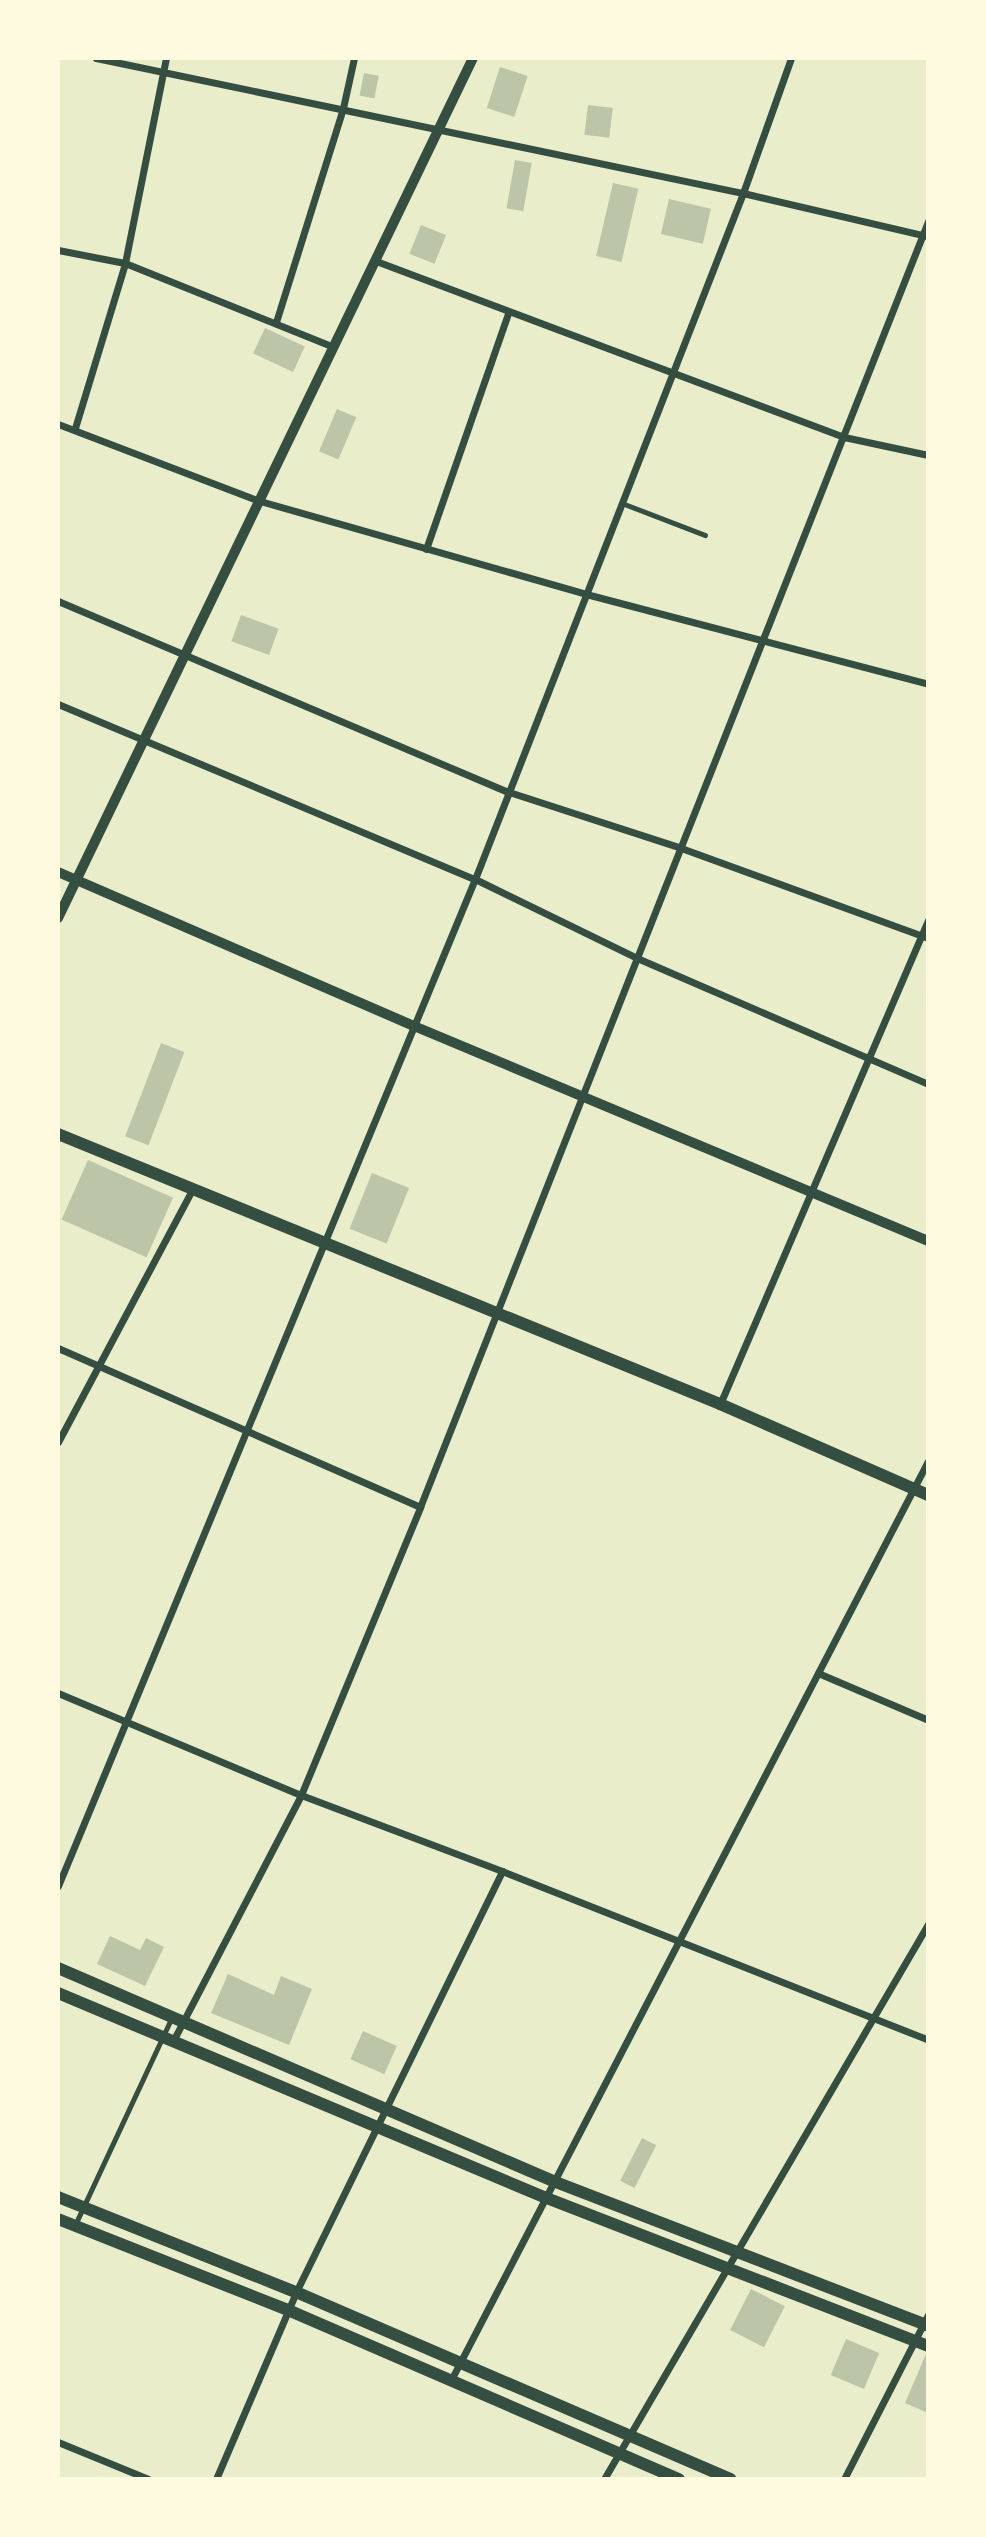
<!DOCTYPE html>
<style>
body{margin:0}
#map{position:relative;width:986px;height:2537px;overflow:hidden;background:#e9edc9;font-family:"DejaVu Sans",sans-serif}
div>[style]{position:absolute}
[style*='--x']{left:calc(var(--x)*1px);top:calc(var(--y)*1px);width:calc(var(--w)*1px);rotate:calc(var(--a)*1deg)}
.building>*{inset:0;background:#bcc5a7;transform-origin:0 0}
.service>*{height:4.5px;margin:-2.25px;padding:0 2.25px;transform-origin:2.25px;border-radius:2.25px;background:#344e41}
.minor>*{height:7px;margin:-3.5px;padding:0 3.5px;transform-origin:3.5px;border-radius:3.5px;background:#344e41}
.tertiary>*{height:10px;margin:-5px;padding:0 5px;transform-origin:5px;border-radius:5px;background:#344e41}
.secondary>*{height:12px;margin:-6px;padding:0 6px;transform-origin:6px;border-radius:6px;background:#344e41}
span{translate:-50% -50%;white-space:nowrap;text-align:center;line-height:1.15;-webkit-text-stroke:7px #fefae0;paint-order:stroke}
.frame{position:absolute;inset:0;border:60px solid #fefae0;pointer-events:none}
</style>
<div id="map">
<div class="building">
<i style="left:500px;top:67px;width:29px;height:43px;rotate:18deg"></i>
<i style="left:364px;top:73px;width:15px;height:23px;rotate:11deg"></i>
<i style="left:588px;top:105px;width:25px;height:30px;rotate:7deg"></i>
<i style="left:515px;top:160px;width:17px;height:49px;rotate:10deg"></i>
<i style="left:613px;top:183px;width:26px;height:75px;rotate:13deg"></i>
<i style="left:669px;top:199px;width:43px;height:36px;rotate:13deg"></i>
<i style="left:421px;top:225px;width:27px;height:31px;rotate:22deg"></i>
<i style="left:265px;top:328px;width:44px;height:28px;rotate:25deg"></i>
<i style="left:337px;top:409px;width:21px;height:46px;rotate:23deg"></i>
<i style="left:241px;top:615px;width:40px;height:28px;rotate:20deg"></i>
<i style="left:161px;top:1043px;width:25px;height:100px;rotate:21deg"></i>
<i style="left:88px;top:1160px;width:93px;height:65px;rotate:24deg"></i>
<i style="left:372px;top:1173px;width:40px;height:60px;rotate:22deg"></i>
<i style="clip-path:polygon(110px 1936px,140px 1950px,146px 1938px,164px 1947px,145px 1986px,97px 1964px)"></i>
<i style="clip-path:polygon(228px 1974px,274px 1995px,281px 1976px,312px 1989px,289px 2045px,211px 2013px)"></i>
<i style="left:363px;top:2031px;width:37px;height:31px;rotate:24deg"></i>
<i style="left:642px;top:2138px;width:16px;height:48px;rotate:27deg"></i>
<i style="left:751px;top:2289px;width:38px;height:46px;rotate:27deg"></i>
<i style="left:846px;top:2339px;width:36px;height:39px;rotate:23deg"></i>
<i style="clip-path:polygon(926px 2354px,928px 2355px,928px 2413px,905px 2403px)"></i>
</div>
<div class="service">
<i style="--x:622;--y:503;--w:89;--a:21.1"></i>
<i style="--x:75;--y:2225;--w:227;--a:-65"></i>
</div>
<div class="minor">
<i style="--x:96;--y:58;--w:661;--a:11.79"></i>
<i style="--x:743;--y:193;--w:189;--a:13.2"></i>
<i style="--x:58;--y:250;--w:68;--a:11"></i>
<i style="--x:125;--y:263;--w:225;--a:21.9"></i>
<i style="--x:376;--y:261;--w:500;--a:20.6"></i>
<i style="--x:844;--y:437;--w:86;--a:12.1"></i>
<i style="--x:276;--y:322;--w:224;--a:-72.6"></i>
<i style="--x:343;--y:108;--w:51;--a:-77.6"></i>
<i style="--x:58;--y:424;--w:216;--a:20.9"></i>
<i style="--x:260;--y:501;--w:339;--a:15.9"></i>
<i style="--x:586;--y:594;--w:354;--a:14.7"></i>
<i style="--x:75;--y:428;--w:172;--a:-73.1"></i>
<i style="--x:125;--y:263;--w:209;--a:-78.7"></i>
<i style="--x:426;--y:549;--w:250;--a:-70.8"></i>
<i style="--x:58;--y:601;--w:490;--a:23"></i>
<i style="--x:509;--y:792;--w:181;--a:18"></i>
<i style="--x:681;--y:848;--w:263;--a:20"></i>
<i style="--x:58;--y:704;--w:452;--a:22.8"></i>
<i style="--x:475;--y:879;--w:180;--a:26"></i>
<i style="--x:637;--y:958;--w:317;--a:23.4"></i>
<i style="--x:58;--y:1348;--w:395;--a:23.7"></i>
<i style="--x:720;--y:1404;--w:527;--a:-66.74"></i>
<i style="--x:58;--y:1442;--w:285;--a:-62"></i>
<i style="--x:818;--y:1673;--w:120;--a:23.1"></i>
<i style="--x:58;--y:1693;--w:264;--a:22.8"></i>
<i style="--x:301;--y:1795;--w:215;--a:20.7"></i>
<i style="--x:502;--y:1871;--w:458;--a:21.6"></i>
<i style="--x:58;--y:1886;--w:1090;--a:-67.51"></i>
<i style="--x:475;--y:879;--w:736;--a:-68.66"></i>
<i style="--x:743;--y:193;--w:143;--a:-70.4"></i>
<i style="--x:173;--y:2041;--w:277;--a:-62.5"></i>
<i style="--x:301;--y:1795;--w:312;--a:-67.5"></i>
<i style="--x:420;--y:1507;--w:1383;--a:-68.44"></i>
<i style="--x:451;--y:2380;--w:1035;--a:-62.57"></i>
<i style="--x:58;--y:2442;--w:97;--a:22.3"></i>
<i style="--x:216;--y:2479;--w:203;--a:-66.8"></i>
<i style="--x:296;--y:2292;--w:469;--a:-63.9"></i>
<i style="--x:604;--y:2479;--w:643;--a:-59.72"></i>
<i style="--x:844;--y:2479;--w:184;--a:-62.9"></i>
</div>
<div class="tertiary">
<i style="--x:58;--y:872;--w:388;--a:23.4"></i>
<i style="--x:414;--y:1026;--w:557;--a:22.7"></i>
<i style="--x:58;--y:918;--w:955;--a:-64.24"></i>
</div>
<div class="secondary">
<i style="--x:58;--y:1134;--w:715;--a:22.19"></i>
<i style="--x:720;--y:1404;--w:227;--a:23.6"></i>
<i style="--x:58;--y:1968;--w:539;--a:23.28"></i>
<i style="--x:553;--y:2181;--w:402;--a:21.1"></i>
<i style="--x:58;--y:1993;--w:527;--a:22.77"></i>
<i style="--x:544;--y:2197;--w:412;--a:21.2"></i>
<i style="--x:58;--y:2197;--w:256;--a:21.8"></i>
<i style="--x:296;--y:2292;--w:473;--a:23.3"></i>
<i style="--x:58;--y:2219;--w:247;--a:21.6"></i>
<i style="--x:288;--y:2310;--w:426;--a:23.4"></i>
</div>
<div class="frame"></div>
</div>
